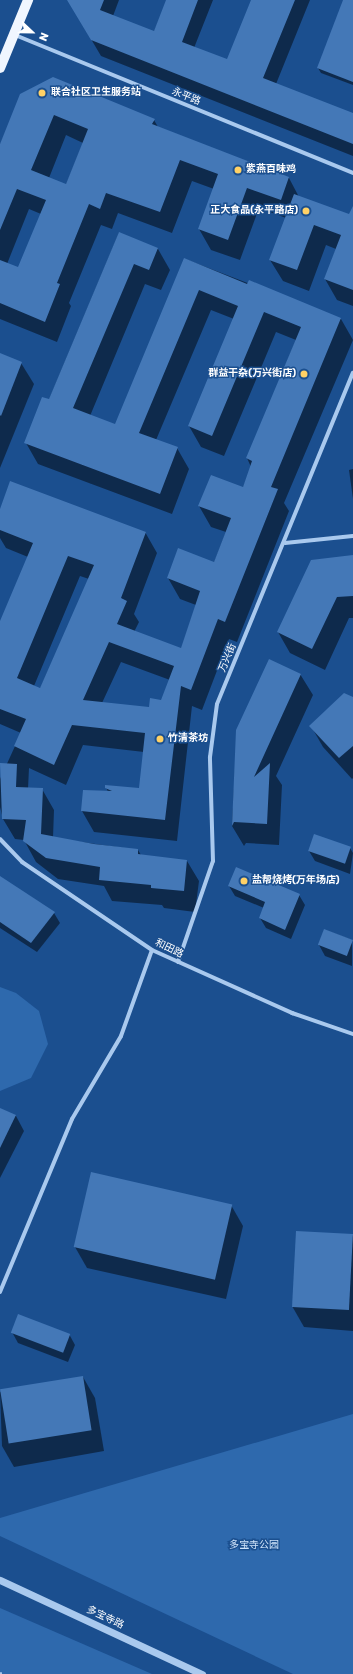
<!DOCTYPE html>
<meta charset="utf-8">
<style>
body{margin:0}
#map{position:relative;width:353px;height:1674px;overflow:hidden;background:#1b4f8f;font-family:Rubik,"Noto Sans SC",sans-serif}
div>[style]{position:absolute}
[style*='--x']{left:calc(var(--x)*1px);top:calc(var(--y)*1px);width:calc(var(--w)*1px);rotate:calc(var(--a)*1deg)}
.green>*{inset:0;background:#2e69ad}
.shadow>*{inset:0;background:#0007}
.building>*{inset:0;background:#4478b7;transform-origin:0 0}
.path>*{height:2.5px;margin-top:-1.25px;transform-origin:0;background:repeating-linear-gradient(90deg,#a9c9ee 0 2px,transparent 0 5px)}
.minor>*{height:4px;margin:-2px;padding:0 2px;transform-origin:2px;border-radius:2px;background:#a9c9ee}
.tertiary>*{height:7px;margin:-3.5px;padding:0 3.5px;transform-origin:3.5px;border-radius:3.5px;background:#a9c9ee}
.primary>*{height:10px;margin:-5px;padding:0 5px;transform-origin:5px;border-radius:5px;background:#f0f6ff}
.dots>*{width:11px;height:11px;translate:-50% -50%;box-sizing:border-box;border:2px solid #1b4f8f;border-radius:50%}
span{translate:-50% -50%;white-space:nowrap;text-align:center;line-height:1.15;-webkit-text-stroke:3px #1b4f8f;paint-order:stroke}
.poi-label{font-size:10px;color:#fff;font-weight:700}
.left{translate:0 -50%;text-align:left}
.right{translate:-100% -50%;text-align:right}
.street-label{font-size:10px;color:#fff}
.park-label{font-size:10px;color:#cfe3fa}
.north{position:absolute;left:12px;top:12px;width:40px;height:40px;-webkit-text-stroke:3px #1b4f8f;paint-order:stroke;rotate:112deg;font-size:11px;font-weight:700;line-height:16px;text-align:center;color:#fff}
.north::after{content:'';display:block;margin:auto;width:14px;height:18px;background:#fff;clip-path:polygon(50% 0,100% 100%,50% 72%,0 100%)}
</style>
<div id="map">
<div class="green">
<i style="clip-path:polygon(0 987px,16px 993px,39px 1011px,48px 1044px,31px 1078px,0 1091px)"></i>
<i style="clip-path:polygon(353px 1414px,353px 1674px,293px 1674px,0 1536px,0 1518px)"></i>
<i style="clip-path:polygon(0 1608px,152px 1674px,0 1674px)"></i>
</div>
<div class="shadow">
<i style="clip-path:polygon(68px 0,119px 0,113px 16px,154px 32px,167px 0,213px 0,194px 48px,227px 61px,252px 0,310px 0,276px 84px,353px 114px,353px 156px,101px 56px)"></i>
<i style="clip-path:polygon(344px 0,353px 0,353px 85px,321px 73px,318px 68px)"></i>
<i style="clip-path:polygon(evenodd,21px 95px,154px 120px,158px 127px,289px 178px,299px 197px,353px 217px,353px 306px,337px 300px,325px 279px,336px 249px,326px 245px,309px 291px,283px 281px,270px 260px,286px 218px,259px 208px,240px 260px,211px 250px,199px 229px,214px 189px,192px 181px,172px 233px,118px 213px,112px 229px,101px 225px,69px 303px,71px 306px,57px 342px,0 319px,0 145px,21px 95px,66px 135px,83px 143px,66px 185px,49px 178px,66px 135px,21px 95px,29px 209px,41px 214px,19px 269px,7px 264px,29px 209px)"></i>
<i style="clip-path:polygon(evenodd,119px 233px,158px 249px,170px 270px,161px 290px,145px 284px,90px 416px,116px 425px,185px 259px,341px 319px,353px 340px,284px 503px,289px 511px,237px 642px,229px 639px,202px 710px,192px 706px,177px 841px,94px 832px,82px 811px,108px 792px,106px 787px,140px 789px,144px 752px,83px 745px,66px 785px,29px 768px,28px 789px,42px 789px,54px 810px,53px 838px,138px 850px,141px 855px,187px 861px,199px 881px,195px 912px,164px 908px,162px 905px,112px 901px,104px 886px,58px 879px,36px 862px,24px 840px,15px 839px,3px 819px,0 807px,0 779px,21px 733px,0 724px,0 623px,28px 557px,6px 548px,0 538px,0 512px,145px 532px,157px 553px,134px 614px,139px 622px,134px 632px,181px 650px,196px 605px,180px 599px,168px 578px,214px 563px,226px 532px,211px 527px,199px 506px,243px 488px,251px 467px,247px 458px,296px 340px,276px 332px,224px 456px,201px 447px,189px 426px,234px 319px,211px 310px,156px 440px,177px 448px,189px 469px,172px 514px,38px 464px,26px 443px,49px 400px,119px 233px,80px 576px,89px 579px,40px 689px,34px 686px,80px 576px,119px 233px,121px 662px,170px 680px,162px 701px,149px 708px,102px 703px,121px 662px)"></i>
<i style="clip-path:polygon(0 354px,21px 363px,34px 384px,0 468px)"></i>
<i style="clip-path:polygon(353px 469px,353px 499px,349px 470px)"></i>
<i style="clip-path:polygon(353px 556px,353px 618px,349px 618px,325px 670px,290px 653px,278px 632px)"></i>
<i style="clip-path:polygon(300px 674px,313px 695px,276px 776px,282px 785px,279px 845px,246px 843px,244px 846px,232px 826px,237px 731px)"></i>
<i style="clip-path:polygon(353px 698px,353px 778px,352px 779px,323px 747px,311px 726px)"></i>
<i style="clip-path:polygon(350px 848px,353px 853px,350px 874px,315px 861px,309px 851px)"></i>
<i style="clip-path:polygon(0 877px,54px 913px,60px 923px,37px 952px,0 928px)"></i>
<i style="clip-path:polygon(229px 886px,299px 895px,305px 905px,291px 939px,266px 928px,260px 918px,264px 908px,235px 896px)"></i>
<i style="clip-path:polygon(325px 930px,352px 940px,352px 966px,325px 956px,319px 945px)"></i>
<i style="clip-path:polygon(0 1109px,16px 1116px,24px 1131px,0 1178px)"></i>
<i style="clip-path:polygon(231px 1205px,243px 1226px,226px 1299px,87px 1268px,75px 1247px)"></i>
<i style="clip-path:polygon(353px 1235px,353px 1331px,304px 1327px,292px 1306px)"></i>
<i style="clip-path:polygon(12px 1332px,69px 1334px,75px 1345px,68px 1362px,18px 1343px)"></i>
<i style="clip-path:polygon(83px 1377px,95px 1398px,104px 1451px,14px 1467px,2px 1446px,0 1392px)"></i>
</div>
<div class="building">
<i style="clip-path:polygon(67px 0,104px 0,100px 10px,154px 31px,166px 0,198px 0,182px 42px,227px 59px,251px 0,295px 0,263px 78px,353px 113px,353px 144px,91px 40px)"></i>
<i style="clip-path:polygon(343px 0,353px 0,353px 82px,317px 68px)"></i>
<i style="clip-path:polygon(evenodd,53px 77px,155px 119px,152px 124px,289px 177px,281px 200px,247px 188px,228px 240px,198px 229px,218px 174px,180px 160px,160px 212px,106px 193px,100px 209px,89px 204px,57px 283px,60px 284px,45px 322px,0 303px,0 260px,18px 267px,46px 200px,17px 189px,0 230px,0 144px,20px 94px,53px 77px,54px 115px,88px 129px,66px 184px,31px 170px,54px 115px)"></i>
<i style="clip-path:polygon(294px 194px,349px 214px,353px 206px,353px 290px,324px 279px,341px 235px,314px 225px,297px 270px,269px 260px)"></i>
<i style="clip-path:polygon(evenodd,119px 232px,158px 248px,149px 270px,134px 264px,73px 408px,115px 424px,184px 258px,247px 284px,249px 280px,341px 318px,271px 487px,278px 489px,225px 622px,218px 619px,191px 690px,181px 686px,165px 820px,81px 811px,83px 790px,112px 791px,105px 788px,105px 785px,139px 788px,145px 733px,72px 725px,54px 765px,14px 746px,26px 719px,0 709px,0 621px,33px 543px,0 530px,0 509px,10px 481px,146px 532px,121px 598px,127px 601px,117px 624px,181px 648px,200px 591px,167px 578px,178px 548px,214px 562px,231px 518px,198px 506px,211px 475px,243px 487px,252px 461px,246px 458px,301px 327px,264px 312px,212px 436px,188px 426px,238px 306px,199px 290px,139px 433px,178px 447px,160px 494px,24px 443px,42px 397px,49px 399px,119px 232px,68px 556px,94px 565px,40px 688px,17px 678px,68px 556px,119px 232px,109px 642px,174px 666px,161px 700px,150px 698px,149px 707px,83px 700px,109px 642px)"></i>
<i style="clip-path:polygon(0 353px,22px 362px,1px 416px,0 415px)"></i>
<i style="clip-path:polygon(353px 555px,353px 596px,337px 597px,312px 649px,277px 632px,311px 560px)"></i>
<i style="clip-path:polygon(269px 659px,301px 674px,254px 777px,270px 763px,267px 824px,234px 822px,232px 826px,236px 730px)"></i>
<i style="clip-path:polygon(344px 693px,353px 697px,353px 746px,339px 758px,309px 726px)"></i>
<i style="clip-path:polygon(0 763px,17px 764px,16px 787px,43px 788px,41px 834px,94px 844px,138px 849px,138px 854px,187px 860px,184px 891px,151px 888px,151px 885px,99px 880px,100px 867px,46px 858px,23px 841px,26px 820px,2px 819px)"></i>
<i style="left:314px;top:834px;width:39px;height:18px;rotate:19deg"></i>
<i style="clip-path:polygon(236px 867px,300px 894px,285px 930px,259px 918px,265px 902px,228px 886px)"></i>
<i style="clip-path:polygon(0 876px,55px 912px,31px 943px,0 922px)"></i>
<i style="left:324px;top:929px;width:31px;height:17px;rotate:21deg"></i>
<i style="clip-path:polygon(0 1108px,16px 1115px,0 1148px)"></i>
<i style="left:91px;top:1172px;width:145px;height:77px;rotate:13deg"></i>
<i style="left:296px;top:1231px;width:57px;height:76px;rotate:3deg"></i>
<i style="left:18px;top:1314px;width:56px;height:20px;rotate:21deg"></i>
<i style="left:83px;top:1376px;width:55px;height:84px;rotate:81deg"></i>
</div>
<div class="path">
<i style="--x:0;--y:1673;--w:4;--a:14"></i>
</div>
<div class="minor">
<i style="--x:15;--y:35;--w:365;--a:22.2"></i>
<i style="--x:285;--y:543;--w:68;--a:-5.9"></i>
<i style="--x:0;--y:839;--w:32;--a:46"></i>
<i style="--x:22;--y:862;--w:157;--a:34.1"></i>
<i style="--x:152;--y:950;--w:154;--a:24.2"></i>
<i style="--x:292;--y:1013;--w:65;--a:19"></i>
<i style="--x:178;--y:962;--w:107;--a:-70.9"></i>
<i style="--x:213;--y:861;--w:104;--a:-91.7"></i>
<i style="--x:210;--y:757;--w:53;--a:-82.5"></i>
<i style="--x:217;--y:704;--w:358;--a:-67.7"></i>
<i style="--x:0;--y:1292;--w:187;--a:-67.4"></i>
<i style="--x:72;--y:1119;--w:96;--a:-59.4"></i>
<i style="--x:121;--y:1036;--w:91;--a:-70.2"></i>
</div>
<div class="tertiary">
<i style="--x:0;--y:1580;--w:223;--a:25"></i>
</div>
<div class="primary">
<i style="--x:0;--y:68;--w:74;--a:-67.6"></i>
</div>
<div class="dots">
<i style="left:42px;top:93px;background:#ffd166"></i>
<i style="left:238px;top:170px;background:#ffd166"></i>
<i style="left:306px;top:211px;background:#ffd166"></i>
<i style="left:304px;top:374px;background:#ffd166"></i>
<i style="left:160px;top:739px;background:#ffd166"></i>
<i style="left:244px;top:881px;background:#ffd166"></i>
</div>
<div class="poi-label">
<span class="left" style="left:51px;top:93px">联合社区卫生服务站</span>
<span class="left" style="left:246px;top:170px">紫燕百味鸡</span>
<span class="right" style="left:298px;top:211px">正大食品(永平路店)</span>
<span class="right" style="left:296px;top:374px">群益干杂(万兴街店)</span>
<span class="left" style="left:168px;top:739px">竹清茶坊</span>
<span class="left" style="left:252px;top:881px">盐帮烧烤(万年场店)</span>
</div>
<div class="street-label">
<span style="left:186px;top:97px;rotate:22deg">永平路</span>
<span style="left:228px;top:658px;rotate:-67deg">万兴街</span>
<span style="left:169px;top:949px;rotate:26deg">和田路</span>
<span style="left:105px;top:1618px;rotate:25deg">多宝寺路</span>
</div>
<div class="park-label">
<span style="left:254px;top:1546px">多宝寺公园</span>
</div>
<div class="north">N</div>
</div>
